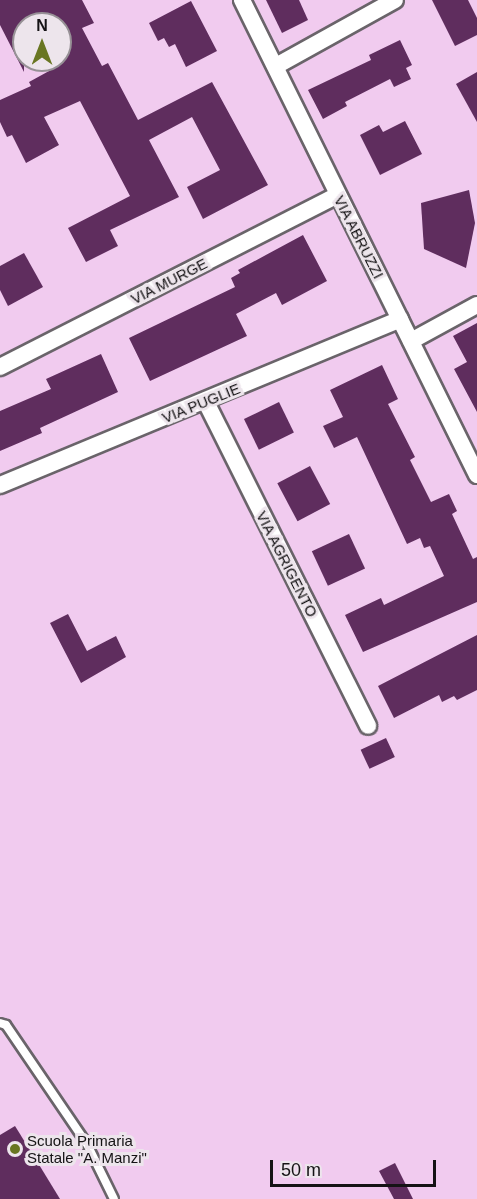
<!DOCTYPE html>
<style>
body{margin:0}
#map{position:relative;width:477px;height:1199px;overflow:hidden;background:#ede5ec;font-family:Arial,sans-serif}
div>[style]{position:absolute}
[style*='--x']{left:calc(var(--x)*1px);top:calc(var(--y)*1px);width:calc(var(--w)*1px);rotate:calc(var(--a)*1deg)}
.green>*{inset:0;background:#f1cbef}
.building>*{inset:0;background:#5f2d5e;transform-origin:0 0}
.roads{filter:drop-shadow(2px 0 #6a646a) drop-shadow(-2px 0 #6a646a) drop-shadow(0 2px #6a646a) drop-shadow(0 -2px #6a646a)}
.service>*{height:8px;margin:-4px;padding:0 4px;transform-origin:4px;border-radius:4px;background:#fff}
.minor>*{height:16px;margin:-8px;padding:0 8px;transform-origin:8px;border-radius:8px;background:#fff}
.dots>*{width:16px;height:16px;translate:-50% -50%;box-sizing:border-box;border:3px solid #ede5ec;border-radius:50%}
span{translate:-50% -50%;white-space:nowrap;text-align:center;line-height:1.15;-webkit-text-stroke:6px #ede5ec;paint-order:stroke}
.street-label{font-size:15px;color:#151315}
.poi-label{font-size:15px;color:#151315}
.left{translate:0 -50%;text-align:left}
.north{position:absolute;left:12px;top:12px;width:60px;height:60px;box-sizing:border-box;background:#ede5ec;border:2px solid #979196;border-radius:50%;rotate:0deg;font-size:16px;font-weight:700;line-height:24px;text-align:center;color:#151315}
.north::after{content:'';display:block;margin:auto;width:21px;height:27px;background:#697622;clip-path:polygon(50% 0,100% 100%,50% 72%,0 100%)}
.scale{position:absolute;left:270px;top:1160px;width:166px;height:27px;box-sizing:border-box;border:3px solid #151315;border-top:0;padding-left:8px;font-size:18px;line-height:21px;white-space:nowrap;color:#151315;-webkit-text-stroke:4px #ede5ec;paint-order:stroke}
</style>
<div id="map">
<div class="green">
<i style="clip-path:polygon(evenodd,0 0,477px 0,477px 1199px,0 1199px,0 0,24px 24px,60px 24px,60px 60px,24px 60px,24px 24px)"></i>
</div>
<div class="building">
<i style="clip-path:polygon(0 0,82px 0,94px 23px,82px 28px,102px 66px,108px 63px,138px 120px,212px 82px,268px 185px,203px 219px,187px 187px,220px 170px,192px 117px,149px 140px,179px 197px,110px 230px,118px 246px,86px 262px,68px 228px,130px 196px,80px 101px,44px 117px,59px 145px,26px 163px,12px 135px,7px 137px,0 122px,0 100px,31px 86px,29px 82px,60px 65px,60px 24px,24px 24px,24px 72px,0 25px)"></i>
<i style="clip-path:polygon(266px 0,299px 0,308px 20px,282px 33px)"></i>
<i style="clip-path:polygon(432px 0,468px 0,477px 18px,477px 35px,455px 46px)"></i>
<i style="clip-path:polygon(191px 1px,217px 51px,186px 67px,175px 44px,169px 47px,164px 38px,158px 41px,149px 23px)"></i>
<i style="clip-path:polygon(400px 40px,412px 65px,406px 68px,411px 79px,394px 87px,390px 79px,345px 102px,347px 106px,323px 119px,308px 90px,371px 60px,369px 55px)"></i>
<i style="clip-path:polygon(477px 72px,477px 122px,456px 84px)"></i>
<i style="clip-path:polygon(405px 121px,422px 154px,380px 175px,360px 135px,379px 125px,383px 132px)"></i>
<i style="clip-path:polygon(469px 190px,475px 223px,466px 268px,424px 249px,421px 203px)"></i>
<i style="clip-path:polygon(303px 235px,327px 281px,282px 305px,276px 293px,236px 314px,247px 336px,150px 381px,129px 338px,235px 287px,231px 278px,240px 273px,238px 270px)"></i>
<i style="clip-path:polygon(24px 253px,43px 287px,8px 306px,0 290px,0 266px)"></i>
<i style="clip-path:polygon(477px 323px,477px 412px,454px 369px,467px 362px,453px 336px)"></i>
<i style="clip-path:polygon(101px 354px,118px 392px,40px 428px,42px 433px,0 451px,0 411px,51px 389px,46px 379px)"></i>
<i style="clip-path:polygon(382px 365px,398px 399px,388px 404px,415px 457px,410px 460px,431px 502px,449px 494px,457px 511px,452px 514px,473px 559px,477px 557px,477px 602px,363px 652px,345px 615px,381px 598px,384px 605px,444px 576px,430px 546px,424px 548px,420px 538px,407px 544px,357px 437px,334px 448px,323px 426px,343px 417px,330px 390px)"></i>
<i style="left:279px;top:402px;width:34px;height:39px;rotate:64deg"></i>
<i style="left:310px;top:466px;width:43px;height:37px;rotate:62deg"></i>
<i style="left:349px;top:534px;width:38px;height:41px;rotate:65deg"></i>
<i style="clip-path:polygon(68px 614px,87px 651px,116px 636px,126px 657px,81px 683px,50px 623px)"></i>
<i style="clip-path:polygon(477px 635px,477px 690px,457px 700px,454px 696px,442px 702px,439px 695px,394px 718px,378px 686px)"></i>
<i style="left:386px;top:738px;width:21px;height:28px;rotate:65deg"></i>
<i style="clip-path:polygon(15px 1126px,38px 1163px,60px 1199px,0 1199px,0 1135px)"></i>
<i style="clip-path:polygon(395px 1163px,413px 1199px,394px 1199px,379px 1171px)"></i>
</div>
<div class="roads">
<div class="service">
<i style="--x:0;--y:1023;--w:6;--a:18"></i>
<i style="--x:6;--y:1025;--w:144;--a:55.8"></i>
<i style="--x:87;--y:1144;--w:61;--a:63.9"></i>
</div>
<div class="minor">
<i style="--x:242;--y:0;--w:530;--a:63.68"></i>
<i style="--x:276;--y:66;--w:136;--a:-29"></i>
<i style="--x:411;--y:341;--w:75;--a:-28.6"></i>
<i style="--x:0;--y:367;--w:379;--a:-27"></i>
<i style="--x:206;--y:402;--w:362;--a:63.4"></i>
<i style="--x:0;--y:485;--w:433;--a:-22.5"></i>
</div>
</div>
<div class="dots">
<i style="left:15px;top:1149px;background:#697622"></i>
</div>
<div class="street-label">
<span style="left:359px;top:237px;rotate:63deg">VIA ABRUZZI</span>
<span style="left:169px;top:281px;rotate:-27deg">VIA MURGE</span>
<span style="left:201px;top:403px;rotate:-22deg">VIA PUGLIE</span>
<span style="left:287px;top:564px;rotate:63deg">VIA AGRIGENTO</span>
</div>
<div class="poi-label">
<span class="left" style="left:27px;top:1149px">Scuola Primaria<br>Statale "A. Manzi"</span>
</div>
<div class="north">N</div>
<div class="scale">50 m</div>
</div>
